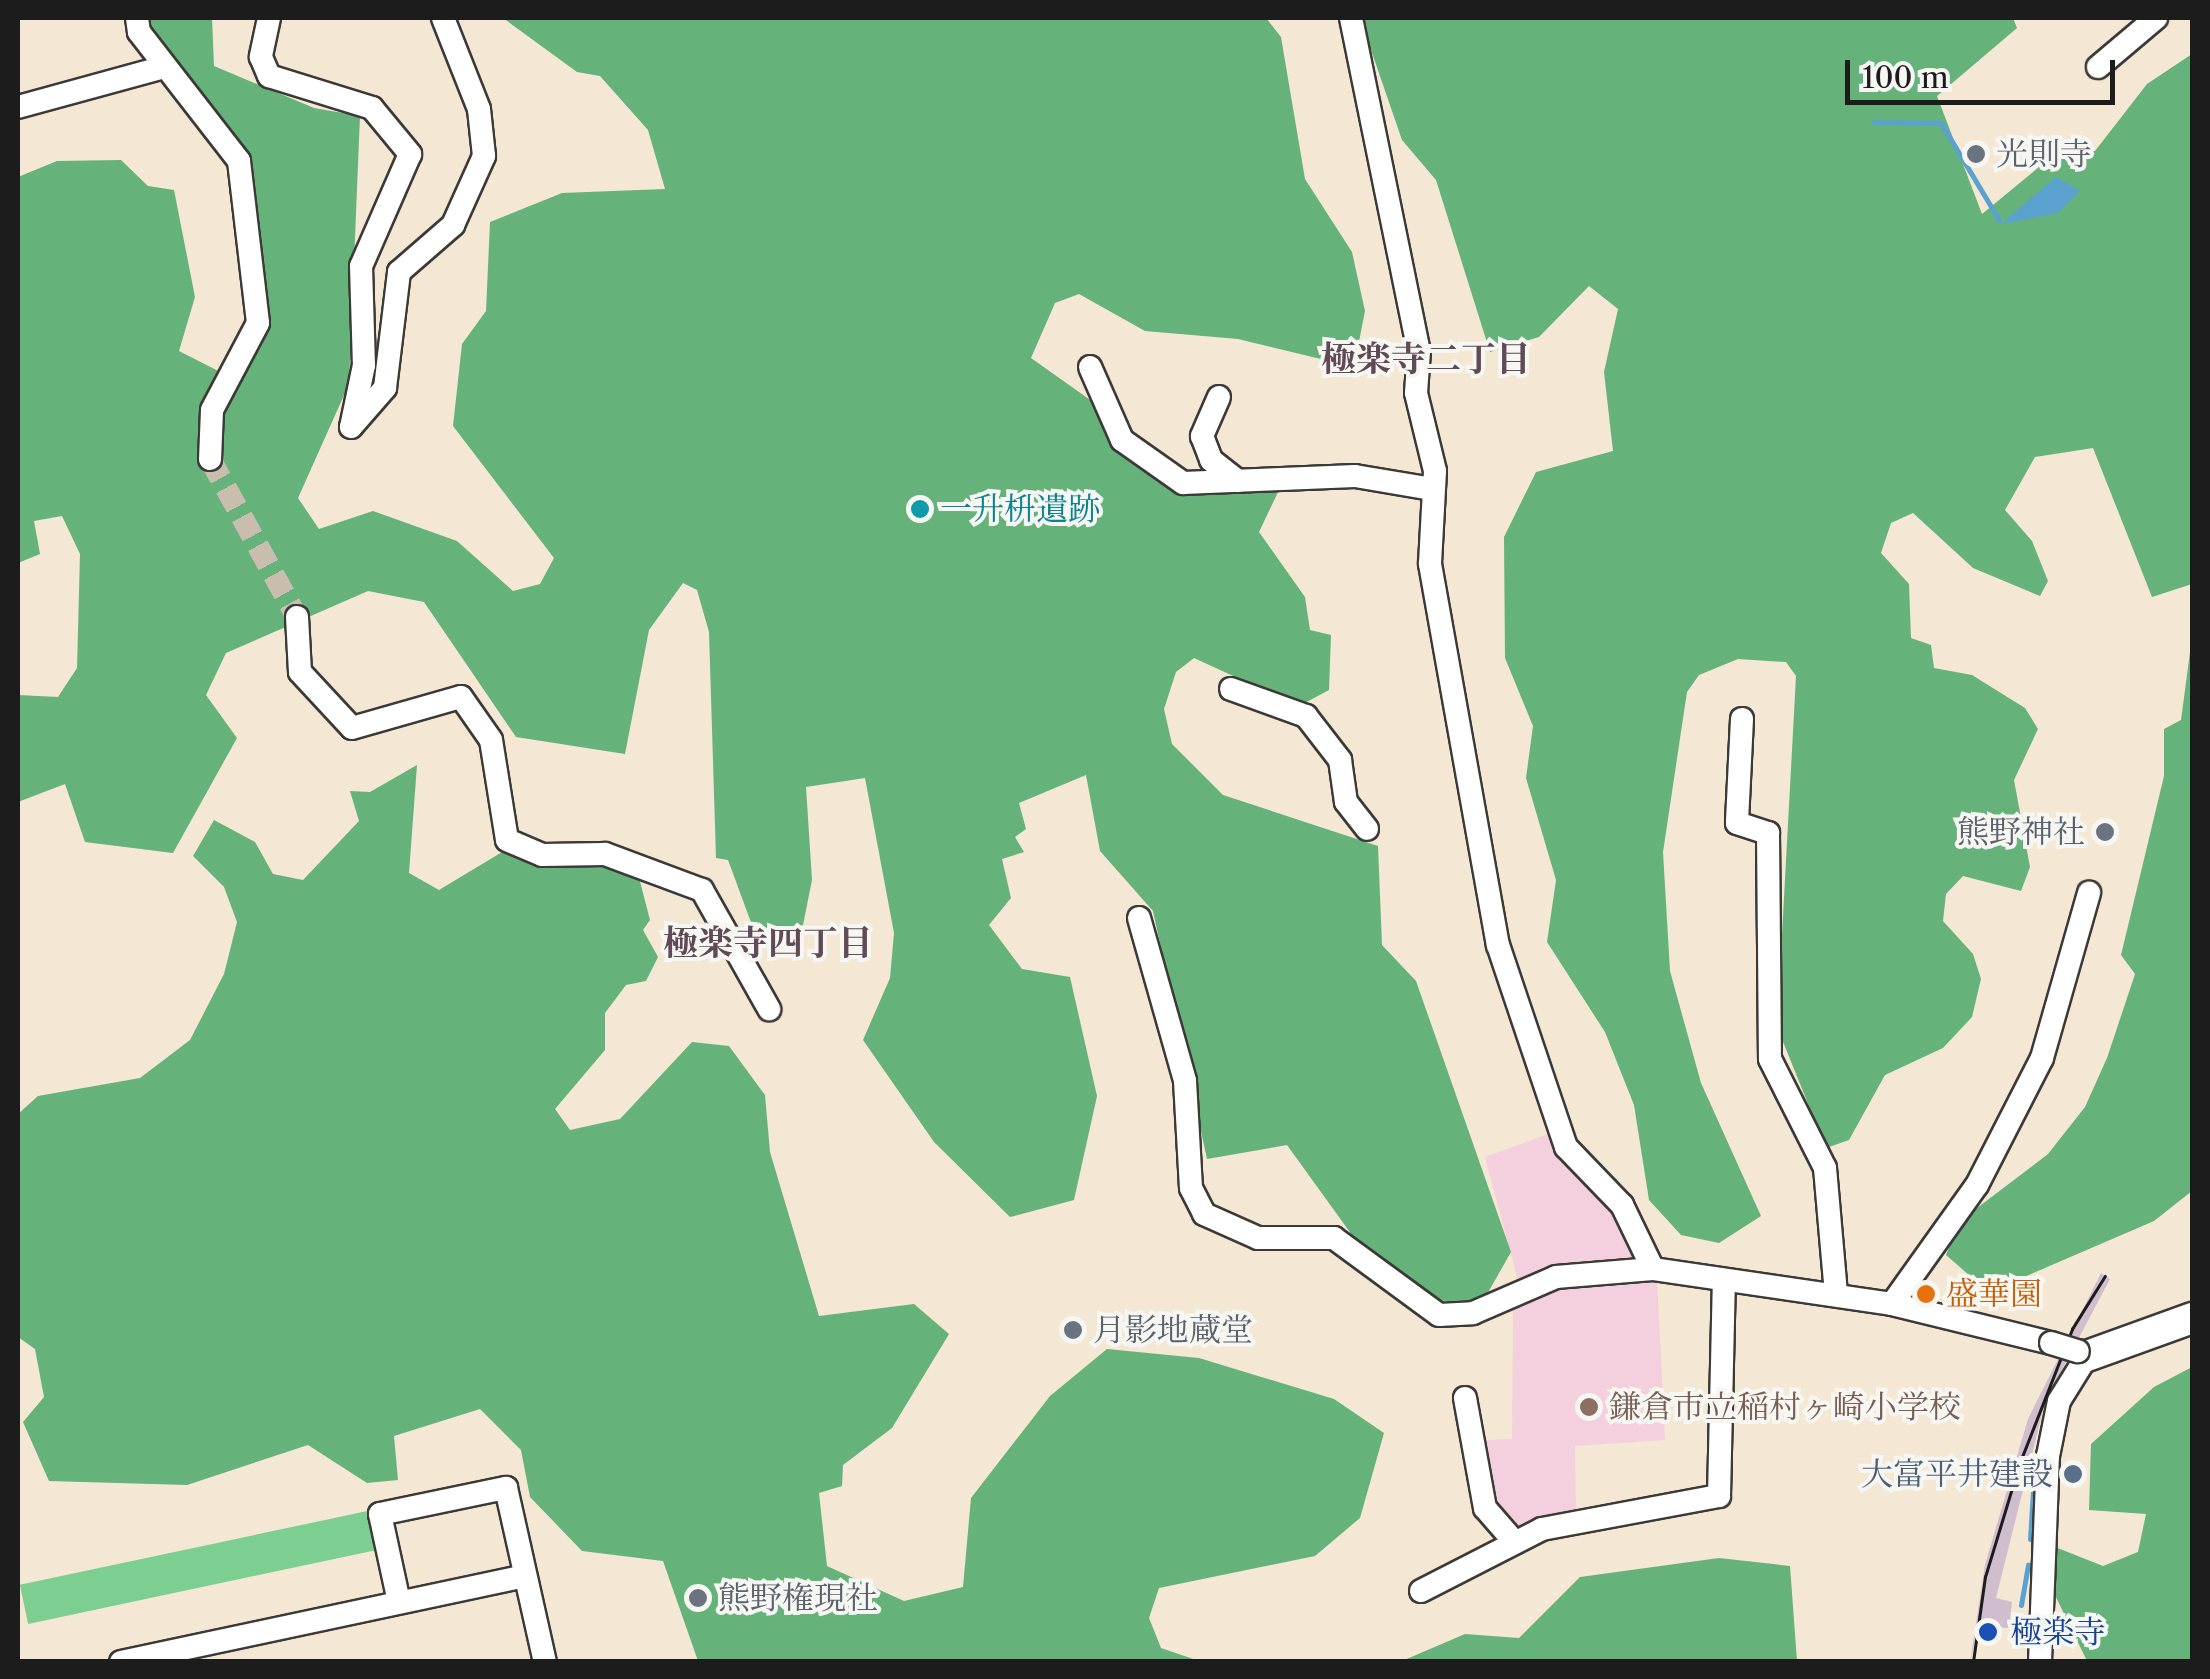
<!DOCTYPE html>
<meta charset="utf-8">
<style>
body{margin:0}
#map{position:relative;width:2210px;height:1679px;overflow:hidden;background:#f4e7d3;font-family:"Libre Caslon Text","Noto Serif JP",serif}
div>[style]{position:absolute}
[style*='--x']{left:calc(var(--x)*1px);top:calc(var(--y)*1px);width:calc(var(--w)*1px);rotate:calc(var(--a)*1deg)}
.built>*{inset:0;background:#f4cfde}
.industrial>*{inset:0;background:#d0bdce}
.green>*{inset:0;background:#7ccf91;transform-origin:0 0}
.forest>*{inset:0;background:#65b27b}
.water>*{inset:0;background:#5ba1d0}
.stream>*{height:5px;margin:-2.5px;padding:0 2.5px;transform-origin:2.5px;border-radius:2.5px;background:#5ba1d0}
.street-tunnel>*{height:22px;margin-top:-11px;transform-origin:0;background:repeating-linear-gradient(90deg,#c9beae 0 22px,transparent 0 33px)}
.roads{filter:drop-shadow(2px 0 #3c3a37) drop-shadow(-2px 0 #3c3a37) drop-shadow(0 2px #3c3a37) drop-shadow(0 -2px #3c3a37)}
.street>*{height:22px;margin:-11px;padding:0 11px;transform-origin:11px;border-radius:11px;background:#fff}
.secondary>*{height:30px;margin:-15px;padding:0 15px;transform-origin:15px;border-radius:15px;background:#fff}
.tram>*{height:2.5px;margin:-1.25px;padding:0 1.25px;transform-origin:1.25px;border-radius:1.25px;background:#1c1c1c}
.bridges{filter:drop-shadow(2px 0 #3c3a37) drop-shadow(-2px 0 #3c3a37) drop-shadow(0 2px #3c3a37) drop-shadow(0 -2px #3c3a37)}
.street-bridge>*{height:22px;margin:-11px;padding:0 11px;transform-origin:11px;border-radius:11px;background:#fff}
.dots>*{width:28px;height:28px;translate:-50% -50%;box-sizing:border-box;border:5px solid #f6f6f2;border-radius:50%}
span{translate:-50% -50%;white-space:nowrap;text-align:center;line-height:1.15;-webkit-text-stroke:8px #f6f6f2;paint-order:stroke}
.worship-label{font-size:32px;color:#5b616d}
.left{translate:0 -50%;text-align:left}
.right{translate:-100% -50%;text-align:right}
.culture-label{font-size:32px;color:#0d838f}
.food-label{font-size:32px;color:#c56008}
.education-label{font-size:32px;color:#785e54}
.service-label{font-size:32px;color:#4e5e75}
.transit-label{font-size:32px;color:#164399}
.neighbourhood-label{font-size:35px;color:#604a55;font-weight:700}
.frame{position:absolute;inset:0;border:20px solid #1c1c1c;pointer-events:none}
.scale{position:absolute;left:1845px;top:60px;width:270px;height:45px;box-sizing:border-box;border:5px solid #1c1c1c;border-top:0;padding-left:12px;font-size:30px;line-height:35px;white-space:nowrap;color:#1c1c1c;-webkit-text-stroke:8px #f6f6f2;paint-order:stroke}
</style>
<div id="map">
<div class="built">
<i style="clip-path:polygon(1554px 1132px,1567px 1166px,1617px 1209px,1643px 1261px,1519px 1284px,1485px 1157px)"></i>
<i style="clip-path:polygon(1657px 1279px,1665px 1440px,1575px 1446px,1576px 1516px,1510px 1531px,1485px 1498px,1484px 1440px,1512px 1439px,1513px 1306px,1558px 1287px)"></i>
</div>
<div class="industrial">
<i style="clip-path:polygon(2101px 1273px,2110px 1279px,2045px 1402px,1996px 1598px,2012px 1602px,2009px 1628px,1979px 1626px,1970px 1662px,1985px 1565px,2028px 1419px)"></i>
</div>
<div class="green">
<i style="left:372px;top:1510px;width:40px;height:360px;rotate:78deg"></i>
</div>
<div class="forest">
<i style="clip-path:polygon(147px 18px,212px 18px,214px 66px,314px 108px,360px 116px,349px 384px,298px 498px,319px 529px,373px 511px,457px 541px,513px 591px,540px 584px,554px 558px,453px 426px,462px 344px,486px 311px,490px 222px,562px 193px,665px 189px,648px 130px,600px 76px,577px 72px,503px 18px,1266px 18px,1281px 37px,1305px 179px,1352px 252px,1365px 311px,1354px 367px,1238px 339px,1145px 331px,1079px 294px,1055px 303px,1031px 358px,1117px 419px,1179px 492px,1279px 490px,1259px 532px,1305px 597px,1310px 630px,1331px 635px,1329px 690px,1299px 706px,1194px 658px,1176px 672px,1164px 709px,1172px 744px,1223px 795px,1378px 846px,1382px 945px,1416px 981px,1511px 1252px,1482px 1303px,1431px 1300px,1357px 1242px,1287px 1145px,1207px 1159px,1153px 911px,1100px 851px,1086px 775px,1019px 803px,1026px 829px,1015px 837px,1024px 852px,1002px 859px,1011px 898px,989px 925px,1022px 969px,1070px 977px,1097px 1096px,1074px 1200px,1010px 1217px,934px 1142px,863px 1040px,890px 978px,894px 933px,865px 778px,806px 787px,812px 880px,803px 925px,774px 944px,752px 925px,728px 860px,716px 858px,709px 632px,697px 590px,683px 583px,649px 630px,625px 754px,516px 737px,424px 602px,368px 591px,226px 653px,206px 695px,237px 738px,173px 853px,85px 842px,65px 784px,18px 802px,18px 695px,58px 697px,77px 668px,80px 554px,62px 516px,34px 521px,40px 554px,18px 563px,18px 177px,57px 161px,121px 160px,148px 186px,174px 190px,195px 297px,179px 351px,234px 379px,268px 327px,250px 190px,150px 37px)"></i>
<i style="clip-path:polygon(1360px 18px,2013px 18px,2017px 28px,1937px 96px,1982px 214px,2050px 158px,2095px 151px,2147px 84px,2192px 54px,2192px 584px,2152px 597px,2093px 448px,2035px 457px,2005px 510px,2032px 541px,2048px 581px,2040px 596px,1973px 568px,1913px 513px,1891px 523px,1881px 553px,1909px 584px,1911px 638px,1931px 645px,1934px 668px,1972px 675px,2025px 708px,2038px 729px,2014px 780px,2030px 867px,2021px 891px,1963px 876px,1946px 894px,1943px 921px,1973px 954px,1981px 979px,1972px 1017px,1943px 1048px,1885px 1075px,1849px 1140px,1826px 1148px,1777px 1027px,1796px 676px,1786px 662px,1738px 659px,1699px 675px,1687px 692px,1663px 852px,1670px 971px,1701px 1083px,1761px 1216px,1719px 1243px,1681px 1235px,1649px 1200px,1634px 1105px,1605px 1032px,1547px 942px,1556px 880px,1526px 778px,1533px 726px,1505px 658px,1504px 537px,1536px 472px,1613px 451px,1604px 372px,1618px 309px,1589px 286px,1539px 337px,1490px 352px,1436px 180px,1402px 140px)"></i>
<i style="clip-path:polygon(2192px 637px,2192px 1191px,2154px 1221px,2017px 1280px,1977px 1282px,1946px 1255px,1960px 1221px,2048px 1154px,2085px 1107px,2107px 1058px,2135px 974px,2121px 955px,2164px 776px,2164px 729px,2181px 720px)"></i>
<i style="clip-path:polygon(417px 765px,409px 873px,439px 890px,512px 846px,637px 870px,650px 920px,643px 930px,658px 957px,646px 981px,626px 985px,605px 1013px,605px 1050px,555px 1109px,570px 1130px,620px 1119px,692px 1042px,729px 1046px,765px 1095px,770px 1152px,819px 1316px,914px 1304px,949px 1334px,892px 1428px,843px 1465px,842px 1486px,819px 1493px,827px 1566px,904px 1601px,963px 1587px,971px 1498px,1050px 1396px,1107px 1349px,1199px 1358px,1334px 1399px,1384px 1433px,1360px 1518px,1315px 1556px,1159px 1588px,1149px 1618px,1161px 1648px,1199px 1661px,698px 1661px,663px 1561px,582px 1551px,530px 1497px,521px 1450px,480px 1409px,394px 1436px,398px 1480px,367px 1483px,308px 1445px,187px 1485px,49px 1481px,23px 1422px,44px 1397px,35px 1349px,18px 1337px,18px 1114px,38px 1096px,140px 1078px,190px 1040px,224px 974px,237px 922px,224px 887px,193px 856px,214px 820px,255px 842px,273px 874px,303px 880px,359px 821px,350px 791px,370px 792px)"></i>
<i style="clip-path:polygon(2192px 1367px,2192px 1661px,2087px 1661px,2053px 1591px,2055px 1547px,2103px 1566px,2138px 1552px,2146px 1514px,2089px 1510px,2091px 1444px,2154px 1387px)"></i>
<i style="clip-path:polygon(1719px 1558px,1790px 1566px,1797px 1661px,1402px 1661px,1465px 1634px,1519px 1638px,1580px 1577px)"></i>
</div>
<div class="water">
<i style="clip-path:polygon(2056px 177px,2080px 191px,2058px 213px,2001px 224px)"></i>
</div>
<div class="stream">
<i style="--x:1874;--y:122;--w:67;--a:0.9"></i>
<i style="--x:1941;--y:123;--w:113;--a:59.1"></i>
<i style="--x:2030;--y:1539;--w:63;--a:-86.4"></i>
<i style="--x:2021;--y:1605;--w:41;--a:-80.1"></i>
</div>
<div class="street-tunnel">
<i style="--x:210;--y:459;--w:180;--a:61.2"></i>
</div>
<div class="roads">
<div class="street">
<i style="--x:137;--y:18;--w:14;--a:82"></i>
<i style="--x:139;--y:32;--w:163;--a:52.2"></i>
<i style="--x:239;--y:161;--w:163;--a:83.3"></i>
<i style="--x:258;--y:323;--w:98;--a:117.9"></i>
<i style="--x:212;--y:410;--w:49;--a:92.3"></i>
<i style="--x:269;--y:18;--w:40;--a:102"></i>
<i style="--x:261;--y:57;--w:21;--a:67"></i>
<i style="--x:269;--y:76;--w:108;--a:17.3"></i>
<i style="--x:372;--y:108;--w:60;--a:50.4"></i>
<i style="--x:410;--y:154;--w:122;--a:113.6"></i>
<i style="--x:361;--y:266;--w:99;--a:88.3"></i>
<i style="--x:364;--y:365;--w:63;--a:101.8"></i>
<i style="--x:1351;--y:18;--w:340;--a:78.5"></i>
<i style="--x:1419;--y:351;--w:42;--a:94.1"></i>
<i style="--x:1416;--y:393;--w:80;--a:76.3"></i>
<i style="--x:1435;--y:471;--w:93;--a:93.1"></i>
<i style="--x:1430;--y:564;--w:387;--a:79.9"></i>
<i style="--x:1498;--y:945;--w:213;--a:71.4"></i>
<i style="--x:1566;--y:1147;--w:81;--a:46"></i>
<i style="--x:1622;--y:1205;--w:71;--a:64.2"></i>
<i style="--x:2098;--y:67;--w:76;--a:-40.2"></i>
<i style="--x:18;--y:107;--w:151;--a:-15.3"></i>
<i style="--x:1090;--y:367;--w:80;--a:66.3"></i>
<i style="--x:1122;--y:440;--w:75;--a:35.2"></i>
<i style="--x:1183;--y:483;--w:172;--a:-2.3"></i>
<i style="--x:1355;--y:476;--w:79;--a:9.5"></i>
<i style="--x:1219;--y:397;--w:43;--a:113.6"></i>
<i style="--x:1202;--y:436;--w:26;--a:69"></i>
<i style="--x:1211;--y:460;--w:34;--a:38"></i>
<i style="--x:351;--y:427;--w:52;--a:-48.9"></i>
<i style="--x:385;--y:388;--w:117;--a:-83.1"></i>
<i style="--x:399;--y:272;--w:72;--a:-41"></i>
<i style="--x:453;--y:225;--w:76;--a:-65.8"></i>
<i style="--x:484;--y:156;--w:47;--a:-96.1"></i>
<i style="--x:479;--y:109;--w:98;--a:-111.6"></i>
<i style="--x:297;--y:617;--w:55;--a:86.9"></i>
<i style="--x:300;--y:672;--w:76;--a:47.1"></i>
<i style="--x:352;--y:728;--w:113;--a:-15.9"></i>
<i style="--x:461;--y:697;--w:52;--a:55.1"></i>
<i style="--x:491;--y:740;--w:101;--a:80.9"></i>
<i style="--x:507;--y:840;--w:38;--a:23"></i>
<i style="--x:542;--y:855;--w:63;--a:-0.9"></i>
<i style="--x:605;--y:854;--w:103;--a:20.4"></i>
<i style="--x:702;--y:890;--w:137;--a:60.6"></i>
<i style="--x:1231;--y:689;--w:80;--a:19.8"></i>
<i style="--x:1306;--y:716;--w:56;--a:52.3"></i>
<i style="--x:1340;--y:760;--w:42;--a:81.9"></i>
<i style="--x:1346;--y:802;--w:34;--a:52"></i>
<i style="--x:1742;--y:719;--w:104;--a:92.8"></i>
<i style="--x:1737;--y:823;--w:33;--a:18"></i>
<i style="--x:1768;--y:833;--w:226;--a:89.5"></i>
<i style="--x:1770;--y:1059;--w:122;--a:63.2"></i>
<i style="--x:1825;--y:1168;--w:127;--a:85"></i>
<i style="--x:1139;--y:918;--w:169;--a:74.2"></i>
<i style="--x:1185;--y:1081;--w:107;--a:86.8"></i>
<i style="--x:1191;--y:1188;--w:29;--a:63"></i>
<i style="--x:1204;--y:1214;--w:59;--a:24"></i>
<i style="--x:1258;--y:1238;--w:76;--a:0"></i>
<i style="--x:1334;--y:1238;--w:130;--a:36.3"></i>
<i style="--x:1439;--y:1315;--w:34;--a:-3"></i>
<i style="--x:1473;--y:1313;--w:90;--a:-23.4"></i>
<i style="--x:1556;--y:1277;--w:97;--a:-4.7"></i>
<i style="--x:1653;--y:1269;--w:242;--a:8.3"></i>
<i style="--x:1892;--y:1304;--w:164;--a:13.8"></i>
<i style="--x:1892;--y:1304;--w:146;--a:-54.5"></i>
<i style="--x:1977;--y:1185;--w:143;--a:-62.9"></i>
<i style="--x:2042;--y:1058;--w:172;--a:-74.1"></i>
<i style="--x:1465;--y:1398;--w:112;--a:79.7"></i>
<i style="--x:1485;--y:1508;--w:41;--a:48.9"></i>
<i style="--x:1421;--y:1591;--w:136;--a:-27.1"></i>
<i style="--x:1542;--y:1529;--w:180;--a:-10.6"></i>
<i style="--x:1719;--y:1496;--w:216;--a:-88.7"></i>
<i style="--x:399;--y:1602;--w:90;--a:-102.2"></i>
<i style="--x:380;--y:1514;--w:129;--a:-11.7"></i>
<i style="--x:506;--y:1488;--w:178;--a:77.4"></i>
<i style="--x:121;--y:1662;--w:412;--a:-12"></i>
<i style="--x:2040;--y:1662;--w:206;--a:-87.8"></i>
<i style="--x:2048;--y:1456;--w:56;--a:-78.7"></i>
<i style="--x:2059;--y:1401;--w:53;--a:-58.1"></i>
<i style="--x:2087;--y:1356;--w:10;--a:-151"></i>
</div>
<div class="secondary">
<i style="--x:2087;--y:1356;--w:112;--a:-19.9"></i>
</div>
</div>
<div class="tram">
<i style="--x:1973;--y:1662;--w:86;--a:-82"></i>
<i style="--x:1985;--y:1577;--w:120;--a:-73.1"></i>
<i style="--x:2020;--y:1462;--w:143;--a:-68.6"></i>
<i style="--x:2072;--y:1329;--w:62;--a:-58.1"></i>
</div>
<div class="bridges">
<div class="street-bridge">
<i style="--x:2051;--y:1343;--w:28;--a:17"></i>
</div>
</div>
<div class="dots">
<i style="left:1976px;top:154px;background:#6b7280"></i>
<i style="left:920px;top:509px;background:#0f9aa8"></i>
<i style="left:2105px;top:832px;background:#6b7280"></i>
<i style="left:1926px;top:1294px;background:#e8710a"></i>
<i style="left:1073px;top:1330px;background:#6b7280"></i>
<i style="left:1589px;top:1407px;background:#8d6e63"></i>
<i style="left:2073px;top:1474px;background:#5c6f8a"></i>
<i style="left:698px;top:1598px;background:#6b7280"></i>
<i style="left:1988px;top:1632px;background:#1a4fb4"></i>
</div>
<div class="worship-label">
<span class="left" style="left:1996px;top:154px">光則寺</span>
<span class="right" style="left:2085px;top:832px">熊野神社</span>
<span class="left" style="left:1093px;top:1330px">月影地蔵堂</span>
<span class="left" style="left:718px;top:1598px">熊野権現社</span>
</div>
<div class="culture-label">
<span class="left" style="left:940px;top:509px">一升枡遺跡</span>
</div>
<div class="food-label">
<span class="left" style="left:1946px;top:1294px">盛華園</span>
</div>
<div class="education-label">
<span class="left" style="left:1609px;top:1407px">鎌倉市立稲村ヶ崎小学校</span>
</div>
<div class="service-label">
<span class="right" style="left:2053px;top:1474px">大富平井建設</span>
</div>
<div class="transit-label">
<span class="left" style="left:2010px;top:1632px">極楽寺</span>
</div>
<div class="neighbourhood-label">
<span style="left:1426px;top:359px">極楽寺二丁目</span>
<span style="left:768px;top:943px">極楽寺四丁目</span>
</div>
<div class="frame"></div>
<div class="scale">100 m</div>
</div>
